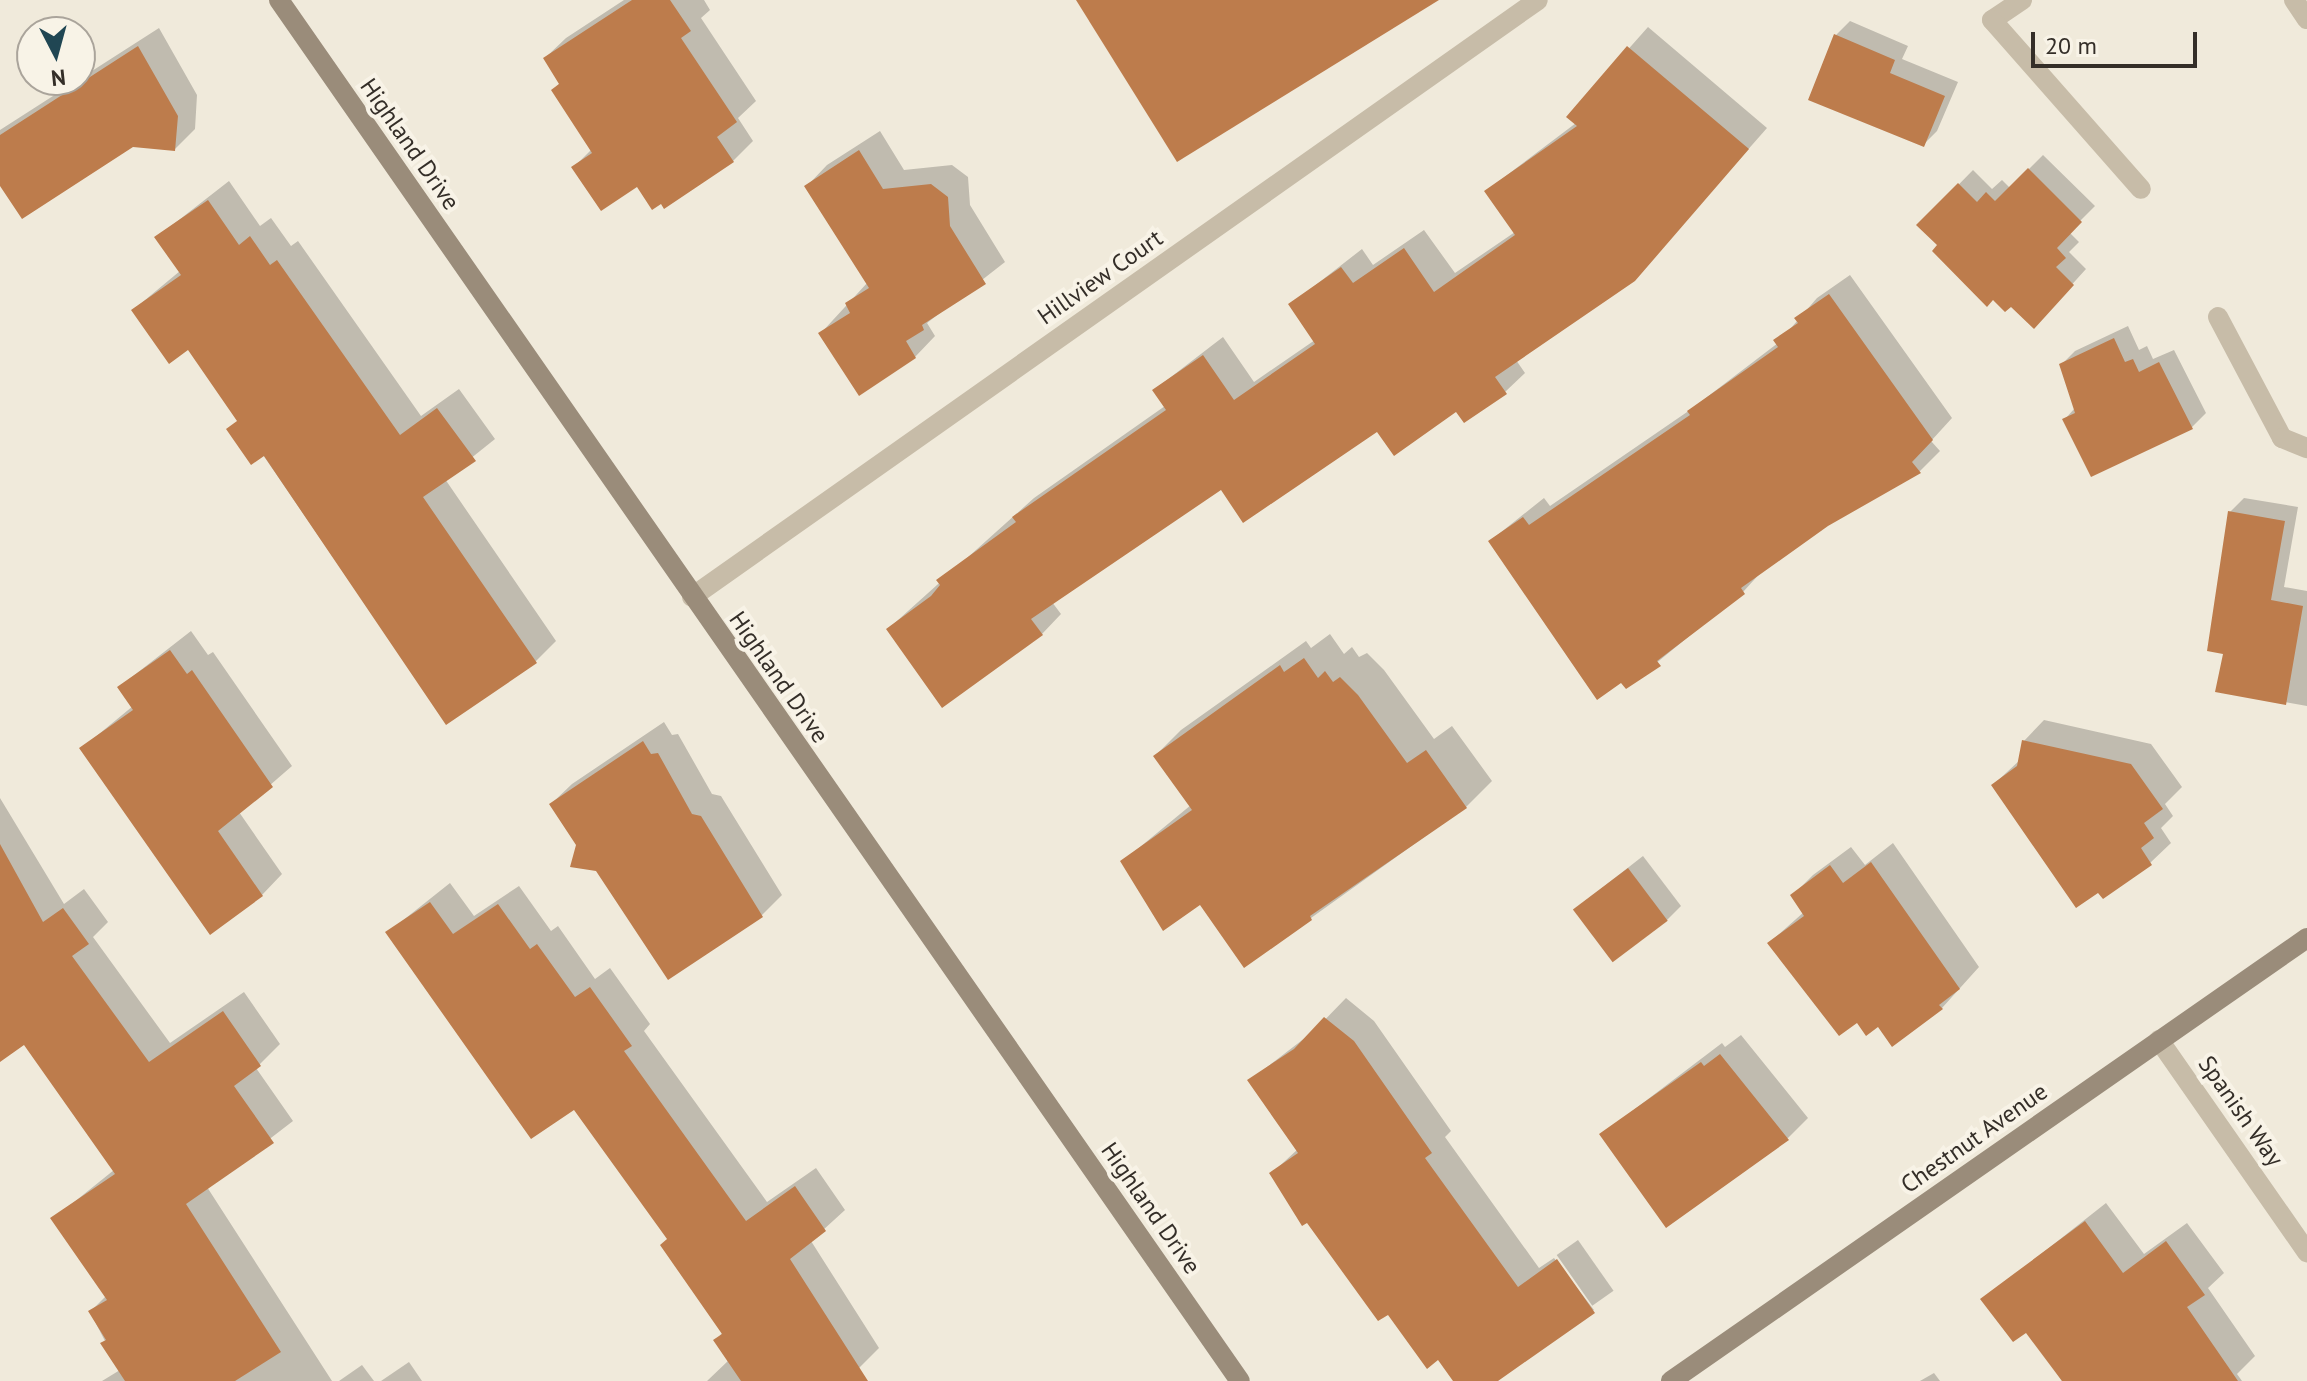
<!DOCTYPE html>
<style>
body{margin:0}
#map{position:relative;width:2307px;height:1381px;overflow:hidden;background:#f0eadb;font-family:"PT Sans",sans-serif}
div>[style]{position:absolute}
[style*='--x']{left:calc(var(--x)*1px);top:calc(var(--y)*1px);width:calc(var(--w)*1px);rotate:calc(var(--a)*1deg)}
.shadow>*{inset:0;background:#0003;transform-origin:0 0}
.building>*{inset:0;background:#bd7c4c;transform-origin:0 0}
.lane>*{height:20px;margin:-10px;padding:0 10px;transform-origin:10px;border-radius:10px;background:#c7bca8}
.street>*{height:20px;margin:-10px;padding:0 10px;transform-origin:10px;border-radius:10px;background:#c7bca8}
.secondary>*{height:20px;margin:-10px;padding:0 10px;transform-origin:10px;border-radius:10px;background:#9a8c7a}
span{translate:-50% -50%;white-space:nowrap;text-align:center;line-height:1.15;-webkit-text-stroke:8px #f8f3e7;paint-order:stroke}
.street-label{font-size:24px;color:#342e28}
.north{position:absolute;left:16px;top:16px;width:80px;height:80px;box-sizing:border-box;background:#f8f3e7;border:2px solid #aaa49b;border-radius:50%;rotate:174deg;font-size:22px;font-weight:700;line-height:32px;text-align:center;color:#342e28}
.north::after{content:'';display:block;margin:auto;width:28px;height:36px;background:#204653;clip-path:polygon(50% 0,100% 100%,50% 72%,0 100%)}
.scale{position:absolute;left:2031px;top:32px;width:166px;height:36px;box-sizing:border-box;border:4px solid #342e28;border-top:0;padding-left:10px;font-size:24px;line-height:28px;white-space:nowrap;color:#342e28;-webkit-text-stroke:6px #f8f3e7;paint-order:stroke}
</style>
<div id="map">
<div class="shadow">
<i style="clip-path:polygon(624px 0,704px 0,710px 10px,701px 18px,756px 101px,738px 118px,753px 141px,733px 161px,637px 184px,574px 167px,592px 149px,553px 90px,561px 82px,545px 58px,566px 38px)"></i>
<i style="clip-path:polygon(1850px 21px,1908px 46px,1902px 59px,1958px 82px,1937px 131px,1923px 145px,1836px 35px)"></i>
<i style="clip-path:polygon(1648px 27px,1767px 128px,1634px 279px,1516px 360px,1525px 373px,1505px 392px,1378px 430px,1221px 487px,1052px 602px,1061px 614px,1042px 634px,888px 629px,1034px 498px,1165px 406px,1154px 390px,1223px 337px,1254px 382px,1315px 340px,1290px 305px,1362px 249px,1373px 265px,1424px 230px,1455px 273px,1515px 232px,1486px 191px,1576px 123px,1569px 116px)"></i>
<i style="clip-path:polygon(159px 28px,197px 95px,195px 129px,175px 149px,133px 145px,0 183px,0 130px)"></i>
<i style="clip-path:polygon(880px 131px,904px 170px,952px 165px,968px 177px,970px 205px,1005px 262px,927px 323px,935px 336px,915px 357px,821px 333px,868px 282px,807px 186px,827px 165px)"></i>
<i style="clip-path:polygon(2043px 155px,2095px 206px,2069px 232px,2079px 242px,2069px 252px,2086px 269px,2047px 312px,1940px 245px,1919px 225px,1973px 170px,1992px 189px,2002px 180px,2010px 188px)"></i>
<i style="clip-path:polygon(229px 181px,260px 226px,271px 218px,291px 246px,298px 241px,421px 416px,459px 389px,495px 439px,445px 479px,556px 641px,536px 661px,446px 722px,189px 347px,133px 310px,180px 271px,157px 237px)"></i>
<i style="clip-path:polygon(1850px 275px,1952px 418px,1931px 441px,1940px 451px,1919px 472px,1827px 524px,1763px 570px,1743px 592px,1627px 687px,1490px 541px,1544px 498px,1550px 506px,1690px 410px,1778px 343px,1817px 298px)"></i>
<i style="clip-path:polygon(2128px 326px,2139px 350px,2147px 346px,2153px 359px,2174px 350px,2206px 413px,2192px 427px,2065px 419px,2075px 408px,2061px 365px,2075px 351px)"></i>
<i style="clip-path:polygon(2244px 498px,2298px 507px,2284px 587px,2307px 591px,2307px 706px,2217px 690px,2225px 652px,2230px 512px)"></i>
<i style="clip-path:polygon(191px 631px,208px 655px,213px 652px,292px 766px,239px 812px,282px 874px,262px 895px,82px 748px,133px 706px,119px 687px)"></i>
<i style="clip-path:polygon(1330px 634px,1344px 654px,1352px 647px,1359px 657px,1367px 653px,1384px 670px,1434px 739px,1452px 726px,1492px 781px,1466px 807px,1311px 918px,1200px 902px,1123px 861px,1191px 805px,1155px 756px,1181px 730px,1306px 641px,1311px 648px)"></i>
<i style="clip-path:polygon(2044px 720px,2151px 744px,2182px 787px,2165px 804px,2173px 816px,2161px 828px,2171px 843px,2150px 863px,1993px 785px,2020px 760px,2024px 741px)"></i>
<i style="clip-path:polygon(664px 722px,672px 735px,678px 734px,712px 794px,721px 796px,782px 895px,762px 915px,669px 977px,551px 804px,572px 784px)"></i>
<i style="clip-path:polygon(0 798px,64px 904px,84px 889px,108px 922px,93px 937px,170px 1043px,244px 992px,280px 1044px,256px 1068px,293px 1121px,207px 1187px,332px 1381px,102px 1381px,120px 1370px,90px 1312px,107px 1295px,53px 1219px,114px 1170px,25px 1042px,0 1028px)"></i>
<i style="clip-path:polygon(1893px 843px,1979px 967px,1942px 1008px,1878px 1025px,1857px 1020px,1769px 943px,1804px 912px,1792px 896px,1813px 875px,1851px 847px,1865px 865px)"></i>
<i style="clip-path:polygon(1643px 856px,1681px 906px,1667px 920px,1575px 909px)"></i>
<i style="clip-path:polygon(450px 883px,474px 916px,519px 886px,551px 931px,558px 926px,595px 979px,610px 968px,650px 1024px,644px 1031px,767px 1202px,816px 1168px,845px 1210px,811px 1241px,879px 1348px,859px 1368px,840px 1381px,707px 1381px,729px 1360px,716px 1340px,723px 1332px,669px 1238px,574px 1107px,387px 933px)"></i>
<i style="clip-path:polygon(1346px 998px,1374px 1021px,1451px 1131px,1445px 1137px,1539px 1268px,1554px 1258px,1594px 1310px,1495px 1381px,1455px 1381px,1439px 1358px,1388px 1312px,1271px 1174px,1298px 1149px,1250px 1080px,1314px 1031px)"></i>
<i style="clip-path:polygon(1741px 1035px,1808px 1118px,1788px 1138px,1602px 1134px,1722px 1043px,1725px 1047px)"></i>
<i style="clip-path:polygon(2106px 1203px,2144px 1254px,2187px 1223px,2224px 1273px,2208px 1288px,2255px 1356px,2237px 1374px,2242px 1381px,2062px 1381px,2027px 1330px,1983px 1300px)"></i>
<i style="left:1578px;top:1240px;width:62px;height:26px;rotate:55deg"></i>
<i style="clip-path:polygon(409px 1362px,422px 1381px,381px 1381px)"></i>
<i style="clip-path:polygon(362px 1365px,374px 1381px,339px 1381px)"></i>
<i style="clip-path:polygon(1934px 1373px,1940px 1381px,1920px 1381px)"></i>
</div>
<div class="building">
<i style="clip-path:polygon(632px 0,670px 0,691px 31px,681px 38px,737px 122px,717px 137px,734px 162px,664px 209px,661px 204px,652px 210px,637px 187px,601px 211px,571px 167px,592px 153px,551px 90px,559px 84px,543px 58px)"></i>
<i style="clip-path:polygon(1076px 0,1439px 0,1177px 162px)"></i>
<i style="clip-path:polygon(1834px 34px,1895px 60px,1890px 73px,1945px 96px,1924px 147px,1808px 100px)"></i>
<i style="clip-path:polygon(138px 46px,178px 116px,175px 151px,133px 147px,22px 219px,0 186px,0 135px)"></i>
<i style="clip-path:polygon(1627px 46px,1749px 149px,1635px 281px,1495px 377px,1507px 394px,1464px 423px,1456px 412px,1394px 456px,1377px 432px,1243px 523px,1221px 490px,1031px 619px,1043px 635px,942px 708px,886px 629px,931px 596px,940px 585px,936px 580px,1016px 522px,1012px 517px,1166px 410px,1152px 390px,1203px 355px,1234px 400px,1315px 344px,1288px 304px,1341px 267px,1353px 283px,1404px 248px,1434px 292px,1515px 235px,1484px 191px,1577px 126px,1566px 117px)"></i>
<i style="clip-path:polygon(859px 150px,883px 189px,931px 184px,948px 197px,950px 226px,986px 284px,922px 325px,924px 330px,906px 341px,916px 358px,859px 396px,818px 333px,850px 313px,845px 303px,869px 288px,804px 186px)"></i>
<i style="clip-path:polygon(2028px 168px,2082px 222px,2057px 248px,2066px 258px,2056px 267px,2074px 285px,2034px 329px,2011px 307px,2005px 312px,1993px 300px,1987px 307px,1932px 251px,1937px 245px,1916px 225px,1958px 183px,1977px 202px,1986px 192px,1995px 201px)"></i>
<i style="clip-path:polygon(208px 200px,239px 245px,250px 236px,270px 265px,277px 260px,400px 435px,437px 408px,476px 461px,423px 497px,537px 663px,446px 725px,264px 456px,251px 465px,226px 429px,237px 421px,188px 350px,169px 364px,131px 310px,181px 275px,154px 237px)"></i>
<i style="clip-path:polygon(1829px 294px,1933px 440px,1912px 462px,1921px 473px,1828px 526px,1741px 588px,1745px 594px,1657px 661px,1661px 666px,1626px 689px,1621px 683px,1597px 700px,1488px 541px,1523px 517px,1529px 525px,1690px 415px,1687px 411px,1778px 347px,1773px 340px,1798px 323px,1794px 318px)"></i>
<i style="clip-path:polygon(2114px 338px,2125px 362px,2133px 359px,2139px 372px,2159px 362px,2193px 429px,2091px 477px,2062px 419px,2075px 413px,2059px 364px)"></i>
<i style="clip-path:polygon(2228px 511px,2285px 521px,2271px 600px,2303px 606px,2286px 705px,2215px 692px,2223px 654px,2207px 651px)"></i>
<i style="clip-path:polygon(170px 650px,187px 674px,192px 670px,273px 787px,218px 831px,263px 896px,210px 935px,79px 748px,133px 710px,117px 687px)"></i>
<i style="clip-path:polygon(1304px 658px,1318px 678px,1325px 671px,1333px 682px,1340px 677px,1358px 695px,1407px 763px,1426px 750px,1467px 808px,1310px 916px,1312px 920px,1244px 968px,1200px 905px,1163px 931px,1120px 861px,1192px 810px,1153px 756px,1280px 665px,1284px 672px)"></i>
<i style="clip-path:polygon(2022px 740px,2131px 764px,2163px 809px,2144px 823px,2154px 838px,2141px 848px,2152px 865px,2103px 899px,2098px 893px,2076px 908px,1991px 785px,2017px 766px)"></i>
<i style="clip-path:polygon(643px 741px,651px 754px,658px 753px,692px 814px,701px 816px,763px 917px,668px 980px,596px 871px,570px 867px,576px 845px,549px 804px)"></i>
<i style="clip-path:polygon(0 844px,43px 922px,63px 908px,89px 944px,72px 956px,149px 1062px,223px 1011px,261px 1066px,234px 1086px,274px 1143px,186px 1204px,281px 1352px,235px 1381px,125px 1381px,100px 1343px,106px 1340px,88px 1311px,107px 1300px,50px 1218px,115px 1174px,24px 1045px,0 1062px)"></i>
<i style="clip-path:polygon(1871px 862px,1960px 989px,1939px 1005px,1943px 1009px,1892px 1047px,1878px 1027px,1866px 1036px,1857px 1023px,1839px 1036px,1767px 943px,1804px 916px,1790px 895px,1830px 865px,1843px 883px)"></i>
<i style="left:1628px;top:868px;width:66px;height:69px;rotate:53deg"></i>
<i style="clip-path:polygon(430px 902px,453px 934px,498px 904px,530px 949px,537px 944px,575px 997px,590px 987px,632px 1046px,624px 1051px,746px 1221px,795px 1186px,826px 1231px,790px 1259px,868px 1381px,741px 1381px,713px 1340px,722px 1334px,660px 1245px,667px 1239px,574px 1110px,531px 1139px,385px 932px)"></i>
<i style="clip-path:polygon(1324px 1017px,1354px 1041px,1432px 1153px,1425px 1158px,1518px 1287px,1557px 1259px,1595px 1313px,1498px 1381px,1453px 1381px,1438px 1360px,1427px 1369px,1388px 1315px,1378px 1321px,1307px 1223px,1302px 1226px,1269px 1173px,1298px 1153px,1247px 1080px,1294px 1049px)"></i>
<i style="clip-path:polygon(1720px 1054px,1789px 1140px,1666px 1228px,1599px 1134px,1701px 1062px,1704px 1066px)"></i>
<i style="clip-path:polygon(2085px 1221px,2123px 1273px,2166px 1241px,2205px 1295px,2187px 1307px,2238px 1381px,2062px 1381px,2026px 1333px,2013px 1342px,1980px 1299px)"></i>
</div>
<div class="lane">
<i style="--x:2022;--y:0;--w:36;--a:146"></i>
<i style="--x:1992;--y:20;--w:225;--a:48.6"></i>
<i style="--x:2218;--y:317;--w:137;--a:62.1"></i>
<i style="--x:2282;--y:438;--w:27;--a:22"></i>
</div>
<div class="street">
<i style="--x:2294;--y:0;--w:23;--a:56"></i>
<i style="--x:692;--y:597;--w:1035;--a:-35.21"></i>
<i style="--x:2159;--y:1040;--w:259;--a:55.1"></i>
</div>
<div class="secondary">
<i style="--x:279;--y:0;--w:1682;--a:55.17"></i>
<i style="--x:1671;--y:1381;--w:775;--a:-34.86"></i>
</div>
<div class="street-label">
<span style="left:410px;top:144px;rotate:55deg">Highland Drive</span>
<span style="left:1100px;top:277px;rotate:-35deg">Hillview Court</span>
<span style="left:779px;top:677px;rotate:55deg">Highland Drive</span>
<span style="left:2241px;top:1111px;rotate:55deg">Spanish Way</span>
<span style="left:1974px;top:1138px;rotate:-35deg">Chestnut Avenue</span>
<span style="left:1151px;top:1208px;rotate:55deg">Highland Drive</span>
</div>
<div class="north">N</div>
<div class="scale">20 m</div>
</div>
